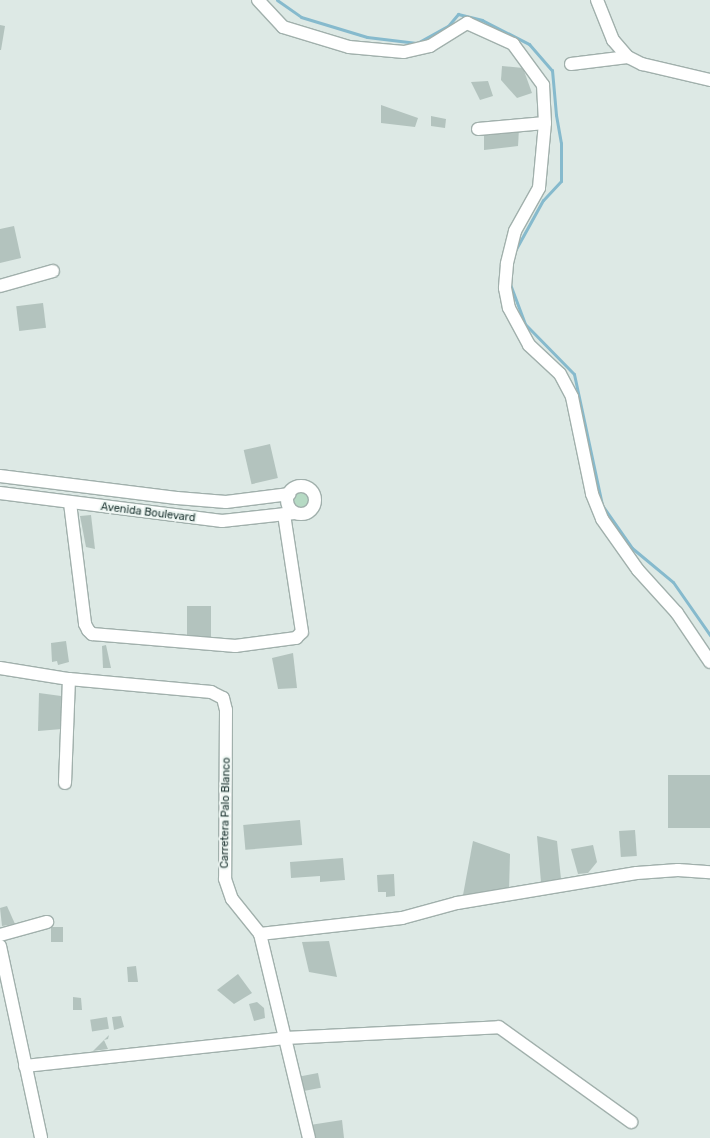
<!DOCTYPE html>
<style>
body{margin:0}
#map{position:relative;width:710px;height:1138px;overflow:hidden;background:#dde9e5;font-family:Rubik,sans-serif}
div>[style]{position:absolute}
[style*='--x']{left:calc(var(--x)*1px);top:calc(var(--y)*1px);width:calc(var(--w)*1px);rotate:calc(var(--a)*1deg)}
.green>*{inset:0;background:#b6dac4}
.round{border-radius:50%}
.stream>*{height:3px;margin:-1.5px;padding:0 1.5px;transform-origin:1.5px;border-radius:1.5px;background:#86bacd}
.building>*{inset:0;background:#b3c3be;transform-origin:0 0}
.roads{filter:drop-shadow(1px 0 #a1b0ac) drop-shadow(-1px 0 #a1b0ac) drop-shadow(0 1px #a1b0ac) drop-shadow(0 -1px #a1b0ac)}
.minor>*{height:12px;margin:-6px;padding:0 6px;transform-origin:6px;border-radius:6px;background:#fff}
.minor>.ring{margin:-6px;padding:0;box-sizing:content-box;background:none;border:12px solid #fff;border-radius:50%}
span{translate:-50% -50%;white-space:nowrap;text-align:center;line-height:1.15;-webkit-text-stroke:4px #edf6f2;paint-order:stroke}
.street-label{font-size:11px;color:#203734}
</style>
<div id="map">
<div class="green">
<i class="round" style="left:290px;top:489px;width:22px;height:22px"></i>
</div>
<div class="stream">
<i style="--x:277;--y:0;--w:29;--a:35"></i>
<i style="--x:301;--y:17;--w:69;--a:16.9"></i>
<i style="--x:367;--y:37;--w:50;--a:6.8"></i>
<i style="--x:417;--y:43;--w:35;--a:-29"></i>
<i style="--x:448;--y:26;--w:16;--a:-50"></i>
<i style="--x:458;--y:14;--w:25;--a:14"></i>
<i style="--x:482;--y:20;--w:53;--a:27.1"></i>
<i style="--x:529;--y:44;--w:35;--a:49"></i>
<i style="--x:552;--y:70;--w:45;--a:84.9"></i>
<i style="--x:556;--y:115;--w:28;--a:80"></i>
<i style="--x:561;--y:143;--w:38;--a:90"></i>
<i style="--x:561;--y:181;--w:26;--a:133"></i>
<i style="--x:543;--y:200;--w:56;--a:118.9"></i>
<i style="--x:510;--y:284;--w:43;--a:69.4"></i>
<i style="--x:525;--y:324;--w:70;--a:45.6"></i>
<i style="--x:574;--y:374;--w:134;--a:77.9"></i>
<i style="--x:602;--y:505;--w:52;--a:55.1"></i>
<i style="--x:632;--y:548;--w:53;--a:39.7"></i>
<i style="--x:673;--y:582;--w:65;--a:55.1"></i>
</div>
<div class="building">
<i style="clip-path:polygon(0 25px,5px 26px,1px 50px,0 50px)"></i>
<i style="clip-path:polygon(502px 66px,523px 68px,532px 93px,517px 98px,501px 80px)"></i>
<i style="clip-path:polygon(488px 81px,493px 96px,480px 100px,471px 82px)"></i>
<i style="clip-path:polygon(381px 105px,418px 118px,415px 127px,381px 123px)"></i>
<i style="clip-path:polygon(431px 116px,446px 119px,445px 128px,431px 126px)"></i>
<i style="clip-path:polygon(519px 129px,518px 146px,484px 150px,484px 134px)"></i>
<i style="clip-path:polygon(14px 226px,21px 258px,0 263px,0 229px)"></i>
<i style="left:43px;top:303px;width:25px;height:27px;rotate:83deg"></i>
<i style="left:270px;top:444px;width:35px;height:27px;rotate:77deg"></i>
<i style="clip-path:polygon(91px 515px,95px 549px,86px 547px,80px 516px)"></i>
<i style="left:187px;top:606px;width:24px;height:31px"></i>
<i style="clip-path:polygon(66px 641px,69px 662px,58px 665px,57px 661px,52px 662px,51px 643px)"></i>
<i style="clip-path:polygon(106px 645px,111px 668px,103px 668px,102px 646px)"></i>
<i style="clip-path:polygon(293px 653px,297px 688px,278px 689px,272px 658px)"></i>
<i style="clip-path:polygon(39px 693px,61px 696px,62px 729px,38px 731px)"></i>
<i style="left:710px;top:775px;width:53px;height:42px;rotate:90deg"></i>
<i style="left:300px;top:820px;width:25px;height:57px;rotate:85deg"></i>
<i style="left:635px;top:830px;width:26px;height:16px;rotate:86deg"></i>
<i style="clip-path:polygon(537px 836px,557px 841px,561px 879px,541px 882px)"></i>
<i style="clip-path:polygon(473px 841px,510px 854px,509px 891px,490px 895px,463px 895px)"></i>
<i style="clip-path:polygon(593px 845px,597px 862px,588px 873px,578px 874px,571px 849px)"></i>
<i style="clip-path:polygon(343px 858px,345px 880px,320px 882px,320px 876px,291px 878px,290px 862px)"></i>
<i style="clip-path:polygon(394px 874px,395px 896px,386px 897px,386px 892px,378px 892px,377px 875px)"></i>
<i style="clip-path:polygon(7px 906px,15px 924px,2px 926px,0 908px)"></i>
<i style="left:51px;top:927px;width:12px;height:15px"></i>
<i style="clip-path:polygon(329px 941px,337px 977px,309px 972px,302px 942px)"></i>
<i style="clip-path:polygon(136px 966px,138px 982px,128px 982px,127px 967px)"></i>
<i style="clip-path:polygon(238px 974px,252px 993px,234px 1004px,217px 990px)"></i>
<i style="clip-path:polygon(73px 997px,81px 998px,82px 1010px,73px 1010px)"></i>
<i style="clip-path:polygon(257px 1002px,264px 1008px,265px 1018px,254px 1021px,249px 1004px)"></i>
<i style="clip-path:polygon(121px 1016px,124px 1027px,114px 1030px,112px 1017px)"></i>
<i style="left:107px;top:1017px;width:12px;height:17px;rotate:81deg"></i>
<i style="clip-path:polygon(109px 1035px,108px 1039px,104px 1040px,108px 1049px,93px 1051px)"></i>
<i style="left:318px;top:1073px;width:15px;height:20px;rotate:79deg"></i>
<i style="clip-path:polygon(342px 1120px,344px 1138px,312px 1138px,310px 1125px)"></i>
</div>
<div class="roads">
<div class="minor">
<i style="--x:258;--y:0;--w:37;--a:47"></i>
<i style="--x:283;--y:27;--w:69;--a:16.9"></i>
<i style="--x:349;--y:47;--w:55;--a:5.2"></i>
<i style="--x:404;--y:52;--w:27;--a:-13"></i>
<i style="--x:430;--y:46;--w:44;--a:-31.9"></i>
<i style="--x:467;--y:23;--w:51;--a:24.5"></i>
<i style="--x:513;--y:44;--w:51;--a:53.8"></i>
<i style="--x:543;--y:85;--w:38;--a:87"></i>
<i style="--x:545;--y:123;--w:65;--a:95.3"></i>
<i style="--x:539;--y:188;--w:49;--a:119.2"></i>
<i style="--x:515;--y:231;--w:34;--a:104"></i>
<i style="--x:507;--y:264;--w:24;--a:95"></i>
<i style="--x:505;--y:288;--w:20;--a:79"></i>
<i style="--x:509;--y:308;--w:42;--a:61.6"></i>
<i style="--x:529;--y:345;--w:42;--a:43.1"></i>
<i style="--x:560;--y:374;--w:26;--a:62"></i>
<i style="--x:572;--y:397;--w:99;--a:78.3"></i>
<i style="--x:592;--y:494;--w:27;--a:68"></i>
<i style="--x:602;--y:519;--w:62;--a:54.8"></i>
<i style="--x:638;--y:570;--w:58;--a:47.8"></i>
<i style="--x:677;--y:613;--w:59;--a:56"></i>
<i style="--x:597;--y:0;--w:43;--a:68.2"></i>
<i style="--x:613;--y:40;--w:23;--a:49"></i>
<i style="--x:628;--y:57;--w:16;--a:27"></i>
<i style="--x:642;--y:64;--w:70;--a:13.2"></i>
<i style="--x:571;--y:64;--w:57;--a:-7"></i>
<i style="--x:478;--y:129;--w:67;--a:-5.1"></i>
<i style="--x:0;--y:286;--w:55;--a:-15.8"></i>
<i style="--x:0;--y:476;--w:178;--a:7.1"></i>
<i style="--x:177;--y:498;--w:49;--a:4.7"></i>
<i style="--x:226;--y:502;--w:64;--a:-7.2"></i>
<i class="ring" style="left:287px;top:486px;width:16px;height:16px"></i>
<i style="--x:0;--y:493;--w:224;--a:7.2"></i>
<i style="--x:222;--y:521;--w:73;--a:-6.3"></i>
<i style="--x:70;--y:503;--w:122;--a:82.9"></i>
<i style="--x:85;--y:624;--w:7;--a:63"></i>
<i style="--x:88;--y:630;--w:6;--a:45"></i>
<i style="--x:92;--y:634;--w:144;--a:4.8"></i>
<i style="--x:235;--y:646;--w:62;--a:-7.5"></i>
<i style="--x:296;--y:638;--w:8;--a:-45"></i>
<i style="--x:302;--y:632;--w:119;--a:-98.7"></i>
<i style="--x:0;--y:668;--w:70;--a:9.1"></i>
<i style="--x:69;--y:679;--w:143;--a:5.2"></i>
<i style="--x:211;--y:692;--w:13;--a:27"></i>
<i style="--x:223;--y:698;--w:12;--a:76"></i>
<i style="--x:226;--y:710;--w:169;--a:90.3"></i>
<i style="--x:225;--y:879;--w:21;--a:71"></i>
<i style="--x:232;--y:899;--w:45;--a:51.3"></i>
<i style="--x:260;--y:934;--w:210;--a:76.5"></i>
<i style="--x:65;--y:783;--w:104;--a:-87.8"></i>
<i style="--x:260;--y:934;--w:143;--a:-6.4"></i>
<i style="--x:402;--y:918;--w:57;--a:-15.3"></i>
<i style="--x:457;--y:903;--w:182;--a:-9.5"></i>
<i style="--x:637;--y:873;--w:41;--a:-4.2"></i>
<i style="--x:678;--y:870;--w:32;--a:4"></i>
<i style="--x:0;--y:935;--w:49;--a:-15.5"></i>
<i style="--x:0;--y:946;--w:196;--a:77.9"></i>
<i style="--x:25;--y:1066;--w:262;--a:-6.1"></i>
<i style="--x:285;--y:1038;--w:214;--a:-2.9"></i>
<i style="--x:499;--y:1027;--w:163;--a:35.7"></i>
</div>
</div>
<div class="street-label">
<span style="left:148px;top:513px;rotate:7deg">Avenida Boulevard</span>
<span style="left:226px;top:813px;rotate:-89deg">Carretera Palo Blanco</span>
</div>
</div>
